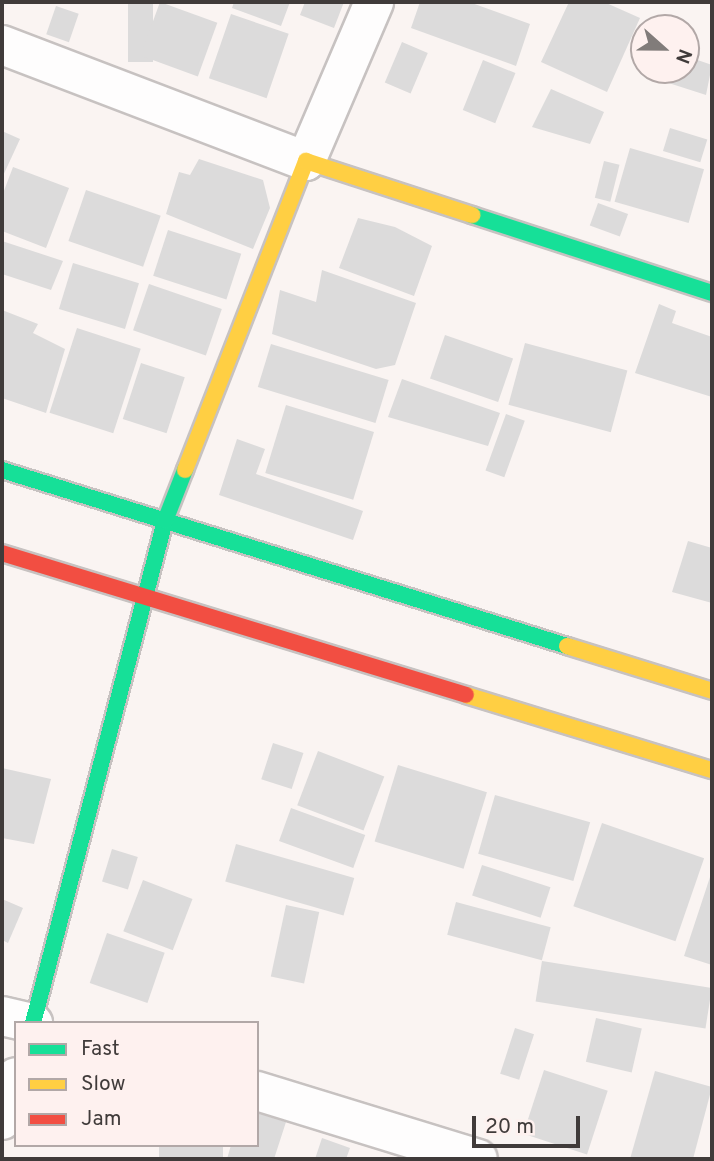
<!DOCTYPE html>
<style>
body{margin:0}
#map{position:relative;width:714px;height:1161px;overflow:hidden;background:#faf4f2;font-family:Overpass,sans-serif}
div>[style]{position:absolute}
[style*='--x']{left:calc(var(--x)*1px);top:calc(var(--y)*1px);width:calc(var(--w)*1px);rotate:calc(var(--a)*1deg)}
.building>*{inset:0;background:#dcdbdb;transform-origin:0 0}
.roads{filter:drop-shadow(2px 0 #c7c2c1) drop-shadow(-2px 0 #c7c2c1) drop-shadow(0 2px #c7c2c1) drop-shadow(0 -2px #c7c2c1)}
.street>*{height:38px;margin:-19px;padding:0 19px;transform-origin:19px;border-radius:19px;background:#fefdfd}
.fast>*{height:16px;margin:-8px;padding:0 8px;transform-origin:8px;border-radius:8px;background:#16e098}
.slow>*{height:16px;margin:-8px;padding:0 8px;transform-origin:8px;border-radius:8px;background:#ffcf43}
.jam>*{height:16px;margin:-8px;padding:0 8px;transform-origin:8px;border-radius:8px;background:#f24e42}
span{translate:-50% -50%;white-space:nowrap;text-align:center;line-height:1.15;-webkit-text-stroke:5px #fef1ef;paint-order:stroke}
.frame{position:absolute;inset:0;border:4px solid #403b3a;pointer-events:none}
.legend{position:absolute;left:14px;top:1021px;width:245px;height:126px;box-sizing:border-box;background:#fef1ef;border:2px solid #b2a8a7;margin:0;padding:9px 12px;list-style:none;font-size:21px;color:#403b3a}
.legend li{display:flex;align-items:center;gap:14px;height:35px}
.legend b{width:35px;border:2px solid #b2a8a7}
.north{position:absolute;left:630px;top:14px;width:70px;height:70px;box-sizing:border-box;background:#fef1ef;border:2px solid #b2a8a7;border-radius:50%;rotate:111deg;font-size:19px;font-weight:700;line-height:28px;text-align:center;color:#403b3a}
.north::after{content:'';display:block;margin:auto;width:24px;height:32px;background:#817c7a;clip-path:polygon(50% 0,100% 100%,50% 72%,0 100%)}
.scale{position:absolute;left:472px;top:1116px;width:108px;height:32px;box-sizing:border-box;border:4px solid #403b3a;border-top:0;padding-left:9px;font-size:21px;line-height:24px;white-space:nowrap;color:#403b3a;-webkit-text-stroke:5px #fef1ef;paint-order:stroke}
</style>
<div id="map">
<div class="building">
<i style="left:128px;top:2px;width:25px;height:60px"></i>
<i style="left:160px;top:2px;width:61px;height:57px;rotate:20deg"></i>
<i style="clip-path:polygon(234px 2px,290px 2px,281px 26px,232px 8px)"></i>
<i style="clip-path:polygon(305px 2px,344px 2px,334px 28px,300px 15px)"></i>
<i style="clip-path:polygon(420px 2px,469px 2px,530px 24px,516px 66px,411px 28px)"></i>
<i style="clip-path:polygon(569px 2px,604px 2px,640px 18px,607px 92px,541px 62px)"></i>
<i style="left:56px;top:6px;width:24px;height:30px;rotate:19deg"></i>
<i style="left:231px;top:14px;width:61px;height:68px;rotate:19deg"></i>
<i style="left:402px;top:42px;width:28px;height:44px;rotate:23deg"></i>
<i style="clip-path:polygon(686px 56px,712px 65px,706px 95px,650px 77px,652px 70px,686px 70px)"></i>
<i style="left:483px;top:60px;width:35px;height:54px;rotate:22deg"></i>
<i style="clip-path:polygon(551px 89px,604px 112px,590px 144px,532px 127px)"></i>
<i style="left:670px;top:128px;width:39px;height:24px;rotate:17deg"></i>
<i style="clip-path:polygon(2px 131px,20px 139px,2px 178px)"></i>
<i style="left:630px;top:148px;width:77px;height:56px;rotate:16deg"></i>
<i style="clip-path:polygon(199px 159px,263px 180px,270px 208px,253px 249px,166px 214px,179px 172px,190px 175px)"></i>
<i style="left:604px;top:161px;width:16px;height:38px;rotate:14deg"></i>
<i style="clip-path:polygon(13px 167px,69px 188px,46px 248px,2px 231px,2px 196px)"></i>
<i style="left:86px;top:190px;width:79px;height:54px;rotate:19deg"></i>
<i style="left:598px;top:203px;width:32px;height:24px;rotate:20deg"></i>
<i style="clip-path:polygon(358px 218px,395px 227px,432px 246px,414px 296px,339px 268px)"></i>
<i style="left:168px;top:230px;width:77px;height:48px;rotate:18deg"></i>
<i style="clip-path:polygon(2px 241px,63px 261px,51px 290px,2px 274px)"></i>
<i style="left:73px;top:263px;width:69px;height:48px;rotate:17deg"></i>
<i style="clip-path:polygon(322px 270px,416px 303px,395px 365px,376px 369px,272px 334px,280px 290px,316px 302px)"></i>
<i style="left:149px;top:284px;width:77px;height:49px;rotate:19deg"></i>
<i style="clip-path:polygon(659px 304px,676px 311px,672px 323px,712px 337px,712px 397px,635px 373px)"></i>
<i style="clip-path:polygon(2px 310px,38px 324px,33px 333px,65px 349px,46px 413px,2px 398px)"></i>
<i style="left:77px;top:328px;width:67px;height:89px;rotate:18deg"></i>
<i style="left:445px;top:335px;width:72px;height:46px;rotate:19deg"></i>
<i style="left:525px;top:343px;width:106px;height:64px;rotate:15deg"></i>
<i style="left:271px;top:344px;width:123px;height:45px;rotate:17deg"></i>
<i style="left:141px;top:363px;width:46px;height:59px;rotate:18deg"></i>
<i style="clip-path:polygon(402px 379px,500px 413px,488px 446px,388px 417px)"></i>
<i style="left:286px;top:405px;width:92px;height:71px;rotate:17deg"></i>
<i style="left:506px;top:414px;width:20px;height:60px;rotate:20deg"></i>
<i style="clip-path:polygon(237px 439px,265px 449px,256px 474px,363px 511px,353px 540px,219px 495px)"></i>
<i style="clip-path:polygon(688px 541px,712px 548px,712px 603px,672px 592px)"></i>
<i style="left:273px;top:743px;width:32px;height:38px;rotate:18deg"></i>
<i style="left:318px;top:751px;width:71px;height:58px;rotate:21deg"></i>
<i style="left:398px;top:765px;width:93px;height:80px;rotate:17deg"></i>
<i style="clip-path:polygon(2px 768px,51px 779px,34px 844px,2px 838px)"></i>
<i style="left:495px;top:795px;width:99px;height:61px;rotate:16deg"></i>
<i style="left:291px;top:808px;width:79px;height:35px;rotate:20deg"></i>
<i style="left:602px;top:823px;width:108px;height:88px;rotate:19deg"></i>
<i style="left:236px;top:844px;width:123px;height:39px;rotate:16deg"></i>
<i style="left:112px;top:849px;width:27px;height:34px;rotate:17deg"></i>
<i style="left:482px;top:865px;width:72px;height:32px;rotate:18deg"></i>
<i style="clip-path:polygon(712px 871px,712px 965px,684px 956px)"></i>
<i style="left:143px;top:880px;width:53px;height:55px;rotate:21deg"></i>
<i style="clip-path:polygon(2px 899px,23px 908px,8px 943px,2px 940px)"></i>
<i style="left:456px;top:902px;width:98px;height:34px;rotate:15deg"></i>
<i style="left:286px;top:905px;width:34px;height:73px;rotate:12deg"></i>
<i style="left:107px;top:933px;width:61px;height:53px;rotate:19deg"></i>
<i style="left:542px;top:961px;width:172px;height:41px;rotate:9deg"></i>
<i style="left:596px;top:1018px;width:47px;height:45px;rotate:13deg"></i>
<i style="left:515px;top:1028px;width:20px;height:48px;rotate:18deg"></i>
<i style="left:544px;top:1070px;width:67px;height:67px;rotate:18deg"></i>
<i style="clip-path:polygon(655px 1071px,712px 1087px,693px 1159px,630px 1159px)"></i>
<i style="clip-path:polygon(257px 1113px,286px 1122px,274px 1159px,227px 1159px,231px 1145px,257px 1145px)"></i>
<i style="clip-path:polygon(322px 1138px,350px 1148px,346px 1159px,315px 1159px)"></i>
<i style="left:159px;top:1145px;width:64px;height:15px"></i>
</div>
<div class="roads">
<div class="street">
<i style="--x:2;--y:45;--w:325;--a:20.9"></i>
<i style="--x:306;--y:161;--w:173;--a:-66.8"></i>
<i style="--x:2;--y:1016;--w:32;--a:13"></i>
<i style="--x:257;--y:1091;--w:231;--a:17.1"></i>
<i style="--x:2;--y:1120;--w:45;--a:-72"></i>
</div>
<div class="fast">
<i style="--x:472;--y:215;--w:252;--a:18"></i>
<i style="--x:2;--y:470;--w:592;--a:17.3"></i>
<i style="--x:33;--y:1023;--w:519;--a:-75.27"></i>
<i style="--x:165;--y:521;--w:55;--a:-68.6"></i>
</div>
<div class="slow">
<i style="--x:185;--y:470;--w:332;--a:-68.6"></i>
<i style="--x:306;--y:161;--w:175;--a:18"></i>
<i style="--x:567;--y:646;--w:152;--a:17.2"></i>
<i style="--x:466;--y:695;--w:257;--a:17"></i>
</div>
<div class="jam">
<i style="--x:2;--y:553;--w:485;--a:17"></i>
</div>
</div>
<div class="frame"></div>
<ul class="legend">
<li><b style="height:9px;background:#16e098"></b>Fast</li>
<li><b style="height:9px;background:#ffcf43"></b>Slow</li>
<li><b style="height:9px;background:#f24e42"></b>Jam</li>
</ul>
<div class="north">N</div>
<div class="scale">20 m</div>
</div>
